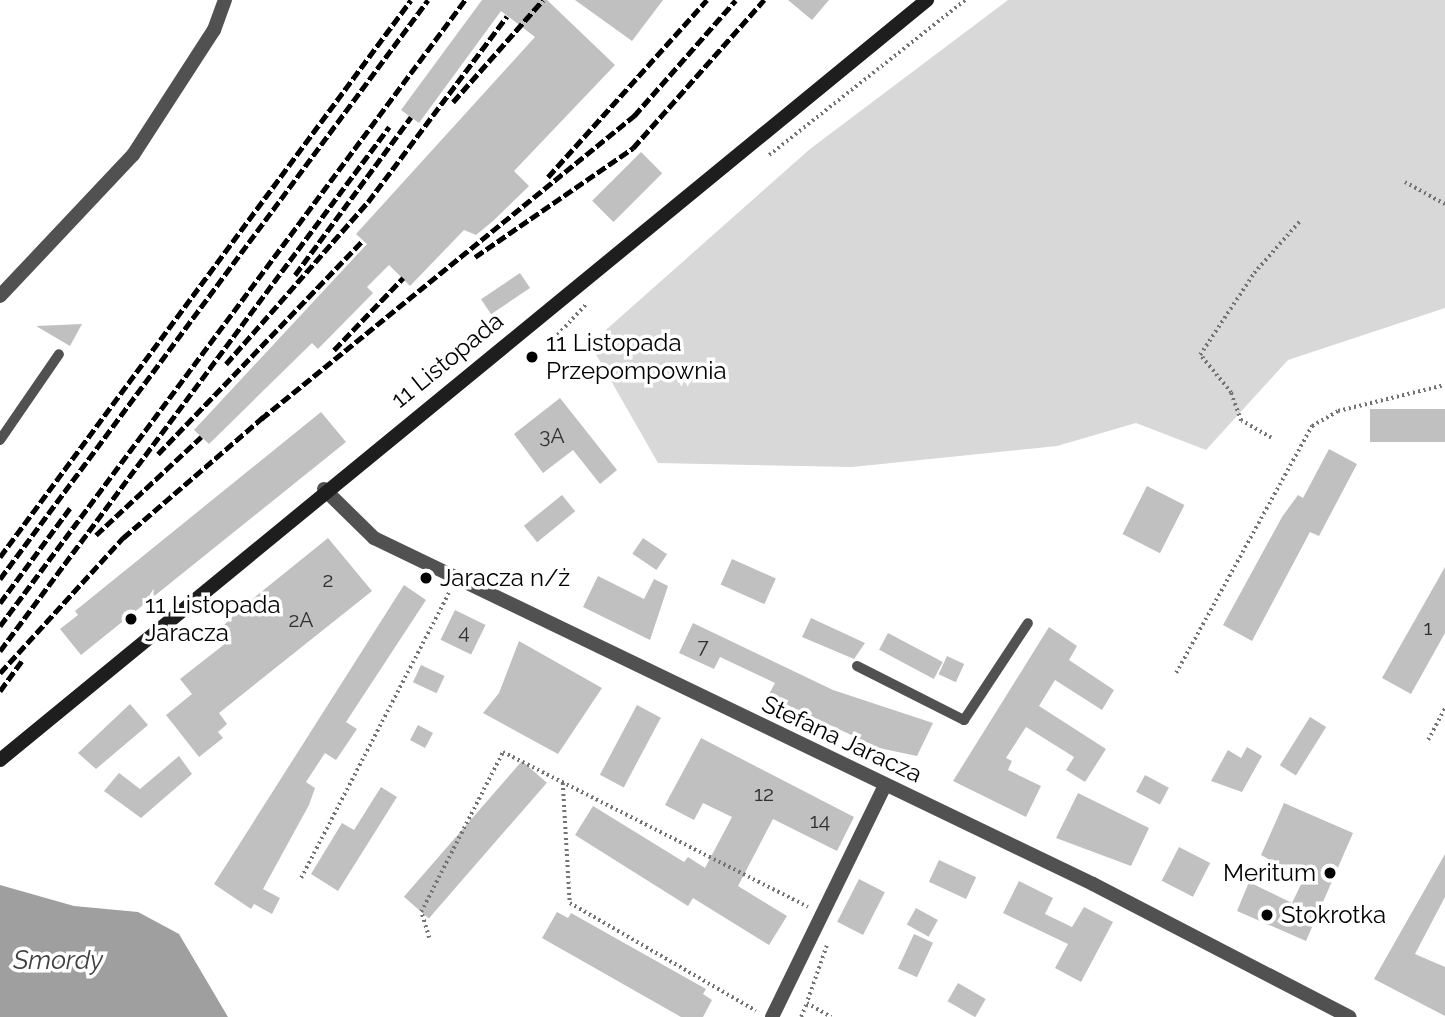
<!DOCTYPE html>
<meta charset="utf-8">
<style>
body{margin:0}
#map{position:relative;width:1445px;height:1017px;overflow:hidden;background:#fff;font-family:Raleway,sans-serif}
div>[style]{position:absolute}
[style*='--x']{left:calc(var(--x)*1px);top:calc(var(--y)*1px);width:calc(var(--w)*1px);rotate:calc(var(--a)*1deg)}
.green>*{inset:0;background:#d8d8d8}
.water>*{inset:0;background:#9f9f9f}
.building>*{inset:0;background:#c0c0c0;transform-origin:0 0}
.path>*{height:3.5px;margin-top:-1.75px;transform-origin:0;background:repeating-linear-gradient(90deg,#737373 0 2px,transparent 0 5.5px)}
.service>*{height:10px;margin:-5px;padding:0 5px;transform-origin:5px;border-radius:5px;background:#515151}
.minor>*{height:14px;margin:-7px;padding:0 7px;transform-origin:7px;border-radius:7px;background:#515151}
.tertiary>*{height:14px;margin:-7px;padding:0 7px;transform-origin:7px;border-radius:7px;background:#515151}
.secondary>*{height:14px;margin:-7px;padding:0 7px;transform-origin:7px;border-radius:7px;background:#1e1e1e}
.rail>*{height:5px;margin-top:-2.5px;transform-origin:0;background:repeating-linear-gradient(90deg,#000 0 10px,transparent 0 13.5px)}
.dots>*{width:19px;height:19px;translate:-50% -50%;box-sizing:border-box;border:4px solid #fff;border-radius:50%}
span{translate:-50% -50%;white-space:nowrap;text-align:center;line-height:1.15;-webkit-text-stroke:7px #fff;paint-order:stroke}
.number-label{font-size:21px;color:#303030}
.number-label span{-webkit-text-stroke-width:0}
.poi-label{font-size:24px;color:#000}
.left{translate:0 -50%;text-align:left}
.right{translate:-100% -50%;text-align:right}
.street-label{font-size:24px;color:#000}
.water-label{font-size:26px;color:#404040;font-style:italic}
</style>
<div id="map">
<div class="green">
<i style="clip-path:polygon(1008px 0,1445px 0,1445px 308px,1288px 360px,1206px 450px,1136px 423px,1057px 446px,852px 467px,658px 463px,590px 344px,810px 149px)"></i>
</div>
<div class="water">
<i style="clip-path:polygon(0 885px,74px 906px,138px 912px,179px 934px,228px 1017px,0 1017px)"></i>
</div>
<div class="building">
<i style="clip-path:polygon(482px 0,547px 0,615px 65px,514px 171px,529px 186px,493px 221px,476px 235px,464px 230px,410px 286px,389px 265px,367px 287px,373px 293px,318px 349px,312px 343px,209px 444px,194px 430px,367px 244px,356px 234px,535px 37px,501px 11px,419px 123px,401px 110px)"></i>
<i style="clip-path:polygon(575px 0,663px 0,632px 41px)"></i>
<i style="clip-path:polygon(788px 0,829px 0,812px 20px)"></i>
<i style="left:641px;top:152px;width:30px;height:69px;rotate:45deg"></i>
<i style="left:520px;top:273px;width:18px;height:47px;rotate:56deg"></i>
<i style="clip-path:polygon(82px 324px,70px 346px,36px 326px)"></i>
<i style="clip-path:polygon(560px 398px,617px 470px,600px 484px,573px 450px,543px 473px,514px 434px)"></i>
<i style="left:1445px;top:409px;width:33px;height:75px;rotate:90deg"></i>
<i style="clip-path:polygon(321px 412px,346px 442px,81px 655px,60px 629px,78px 615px,75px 611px)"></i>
<i style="clip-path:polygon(1329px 449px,1357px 464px,1319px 536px,1310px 532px,1252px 641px,1223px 625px,1282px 517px,1298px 495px,1303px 498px)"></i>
<i style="left:1147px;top:486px;width:42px;height:54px;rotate:27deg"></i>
<i style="left:562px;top:495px;width:21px;height:49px;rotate:51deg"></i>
<i style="clip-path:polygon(328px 538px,372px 591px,219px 713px,227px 724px,218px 732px,223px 738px,199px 757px,166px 715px,192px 694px,180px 679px,226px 643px,217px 632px,239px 610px)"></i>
<i style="left:643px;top:538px;width:29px;height:19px;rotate:34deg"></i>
<i style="left:732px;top:559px;width:48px;height:28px;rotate:24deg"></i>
<i style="clip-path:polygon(1445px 567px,1445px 633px,1411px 694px,1382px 678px)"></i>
<i style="clip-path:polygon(598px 576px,644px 599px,654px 579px,668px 586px,650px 640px,583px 607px)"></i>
<i style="clip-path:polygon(404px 585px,426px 600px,346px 722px,357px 729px,336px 760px,325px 753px,306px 782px,315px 788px,309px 805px,263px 889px,280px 898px,272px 914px,254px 904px,251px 909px,214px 884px)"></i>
<i style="left:455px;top:610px;width:34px;height:33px;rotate:26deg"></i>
<i style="clip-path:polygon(811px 618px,865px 643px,854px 659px,802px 637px)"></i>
<i style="clip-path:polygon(693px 623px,833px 690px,933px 723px,917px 756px,879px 748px,768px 696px,775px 683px,720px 657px,714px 669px,679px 653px)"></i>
<i style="clip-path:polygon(1049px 627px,1077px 646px,1069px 660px,1114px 690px,1102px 710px,1055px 680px,1039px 706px,1106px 749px,1085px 782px,1066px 770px,1074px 757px,1026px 727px,1006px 758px,1012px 761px,1008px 770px,1041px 786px,1026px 817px,953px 781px)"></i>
<i style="left:888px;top:633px;width:62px;height:19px;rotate:28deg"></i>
<i style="clip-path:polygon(519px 641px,602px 688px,558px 754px,483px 713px,499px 693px)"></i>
<i style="left:947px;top:656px;width:19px;height:20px;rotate:25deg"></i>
<i style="left:421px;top:665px;width:26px;height:19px;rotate:25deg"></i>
<i style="clip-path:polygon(130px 704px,148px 725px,96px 769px,78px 753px)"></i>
<i style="left:637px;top:705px;width:27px;height:79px;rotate:28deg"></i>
<i style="left:1310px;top:717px;width:19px;height:57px;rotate:32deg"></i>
<i style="left:418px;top:725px;width:17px;height:17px;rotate:28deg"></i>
<i style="clip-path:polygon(701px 738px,854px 817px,837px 851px,773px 819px,738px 886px,787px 916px,769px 945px,693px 898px,688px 906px,575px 835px,593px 806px,684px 862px,688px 857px,705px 868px,732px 817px,703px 803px,694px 820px,665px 805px)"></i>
<i style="clip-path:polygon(1247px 747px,1262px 756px,1242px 792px,1211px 781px,1228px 750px,1241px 758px)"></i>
<i style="clip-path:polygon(179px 756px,192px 774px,141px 818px,104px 791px,119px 773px,140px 789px)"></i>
<i style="left:522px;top:761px;width:33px;height:180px;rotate:41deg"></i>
<i style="left:1145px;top:775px;width:27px;height:19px;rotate:28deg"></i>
<i style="clip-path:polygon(381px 787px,397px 797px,338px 891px,311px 874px,342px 823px,354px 830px)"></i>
<i style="clip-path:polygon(1078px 793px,1149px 828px,1131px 866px,1056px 838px)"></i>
<i style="clip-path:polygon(1284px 803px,1353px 833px,1306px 941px,1237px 911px,1249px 882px,1292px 903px,1304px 878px,1261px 855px)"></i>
<i style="left:1179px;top:847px;width:35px;height:38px;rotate:27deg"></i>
<i style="clip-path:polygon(1445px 854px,1445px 897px,1415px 954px,1445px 967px,1445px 1016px,1374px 979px)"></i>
<i style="left:939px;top:860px;width:41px;height:24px;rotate:25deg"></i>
<i style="left:859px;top:879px;width:29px;height:48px;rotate:27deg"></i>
<i style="clip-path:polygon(1019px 881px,1053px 898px,1045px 914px,1072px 927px,1084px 907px,1113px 922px,1081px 982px,1055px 968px,1068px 944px,1003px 913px)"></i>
<i style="left:916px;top:908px;width:25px;height:19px;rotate:29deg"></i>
<i style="clip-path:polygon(557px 912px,568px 918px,571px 913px,706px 989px,703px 994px,712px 1000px,703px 1017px,681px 1017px,542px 938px)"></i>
<i style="left:914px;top:934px;width:21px;height:38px;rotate:25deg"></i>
<i style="left:958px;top:983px;width:32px;height:21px;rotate:30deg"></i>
</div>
<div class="path">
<i style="--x:769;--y:155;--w:250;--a:-38.3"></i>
<i style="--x:1405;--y:182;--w:46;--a:28.8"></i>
<i style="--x:550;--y:343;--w:54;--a:-47.2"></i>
<i style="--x:1271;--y:438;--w:34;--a:-150"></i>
<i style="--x:1241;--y:421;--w:30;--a:-110"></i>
<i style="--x:1231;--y:393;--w:49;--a:-129.2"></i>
<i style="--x:1200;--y:355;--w:98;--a:-56.6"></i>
<i style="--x:1254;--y:273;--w:69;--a:-48.5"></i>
<i style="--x:1176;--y:673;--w:282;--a:-61.2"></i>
<i style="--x:1312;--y:426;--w:30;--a:-30"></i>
<i style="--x:1338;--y:411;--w:110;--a:-13.7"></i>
<i style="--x:1428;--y:740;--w:36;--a:-62"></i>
<i style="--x:563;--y:783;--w:120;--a:86.7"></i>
<i style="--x:570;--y:903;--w:215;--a:30.1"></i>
<i style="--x:301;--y:878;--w:321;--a:-62.6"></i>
<i style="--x:429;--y:938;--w:27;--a:-107"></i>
<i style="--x:421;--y:912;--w:180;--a:-62.9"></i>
<i style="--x:503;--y:752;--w:342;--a:26.9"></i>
<i style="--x:827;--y:946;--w:60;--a:109.3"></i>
<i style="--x:807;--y:1003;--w:28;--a:30"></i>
<i style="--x:801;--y:1017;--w:15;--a:-67"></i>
</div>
<div class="service">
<i style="--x:0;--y:440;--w:104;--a:-55.5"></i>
<i style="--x:857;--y:666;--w:120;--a:26.8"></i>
<i style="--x:964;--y:720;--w:116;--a:-56.6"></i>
</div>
<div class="minor">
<i style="--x:0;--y:296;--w:194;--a:-46.7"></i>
<i style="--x:133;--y:155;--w:149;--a:-57.1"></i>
<i style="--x:214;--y:30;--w:32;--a:-70"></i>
<i style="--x:772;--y:1017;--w:258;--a:-64"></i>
</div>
<div class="tertiary">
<i style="--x:324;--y:489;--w:70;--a:44.4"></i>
<i style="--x:374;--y:538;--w:798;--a:25.7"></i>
<i style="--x:1093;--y:884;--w:289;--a:27.4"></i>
</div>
<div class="secondary">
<i style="--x:0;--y:760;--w:1199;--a:-39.35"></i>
</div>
<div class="rail">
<i style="--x:453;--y:102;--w:136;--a:-48.6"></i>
<i style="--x:548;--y:177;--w:238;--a:-48.1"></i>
<i style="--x:475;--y:257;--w:192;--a:-34.6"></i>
<i style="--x:633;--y:148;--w:198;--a:-48.5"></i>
<i style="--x:295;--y:275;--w:196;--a:-53.7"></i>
<i style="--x:334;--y:350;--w:100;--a:-46.2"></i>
<i style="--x:226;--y:364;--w:215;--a:-48.8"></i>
<i style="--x:368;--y:202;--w:232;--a:-53.2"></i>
<i style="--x:261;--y:419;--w:481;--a:-39.1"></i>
<i style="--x:634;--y:116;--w:154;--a:-48.7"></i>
<i style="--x:158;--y:454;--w:296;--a:-46.2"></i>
<i style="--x:96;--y:535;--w:144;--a:-43"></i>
<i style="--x:0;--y:557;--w:692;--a:-53.58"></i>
<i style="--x:0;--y:579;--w:720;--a:-53.53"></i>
<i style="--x:0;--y:603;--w:118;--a:-53.6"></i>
<i style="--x:0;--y:626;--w:780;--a:-53.39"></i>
<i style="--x:0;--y:651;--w:653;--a:-53.41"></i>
<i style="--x:0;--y:673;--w:183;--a:-47.7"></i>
<i style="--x:123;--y:538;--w:191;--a:-40.8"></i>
<i style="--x:0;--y:691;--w:37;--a:-54"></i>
</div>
<div class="dots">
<i style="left:532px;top:357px;background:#000"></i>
<i style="left:426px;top:578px;background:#000"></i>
<i style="left:131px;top:619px;background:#000"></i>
<i style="left:1330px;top:873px;background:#000"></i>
<i style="left:1267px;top:915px;background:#000"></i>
</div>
<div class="number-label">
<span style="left:552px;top:436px">3A</span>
<span style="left:328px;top:580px">2</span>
<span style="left:301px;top:620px">2A</span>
<span style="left:1428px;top:628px">1</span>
<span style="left:464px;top:632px">4</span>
<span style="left:703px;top:646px">7</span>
<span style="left:764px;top:794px">12</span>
<span style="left:820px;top:821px">14</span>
</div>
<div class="poi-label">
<span class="left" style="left:546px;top:357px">11 Listopada<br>Przepompownia</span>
<span class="left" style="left:440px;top:578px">Jaracza n/ż</span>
<span class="left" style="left:145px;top:619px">11 Listopada<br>Jaracza</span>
<span class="right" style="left:1316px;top:873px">Meritum</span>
<span class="left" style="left:1281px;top:915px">Stokrotka</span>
</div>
<div class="street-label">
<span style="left:447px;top:360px;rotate:-39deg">11 Listopada</span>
<span style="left:842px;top:739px;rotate:25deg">Stefana Jaracza</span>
</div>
<div class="water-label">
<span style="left:58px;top:961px">Smordy</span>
</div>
</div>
